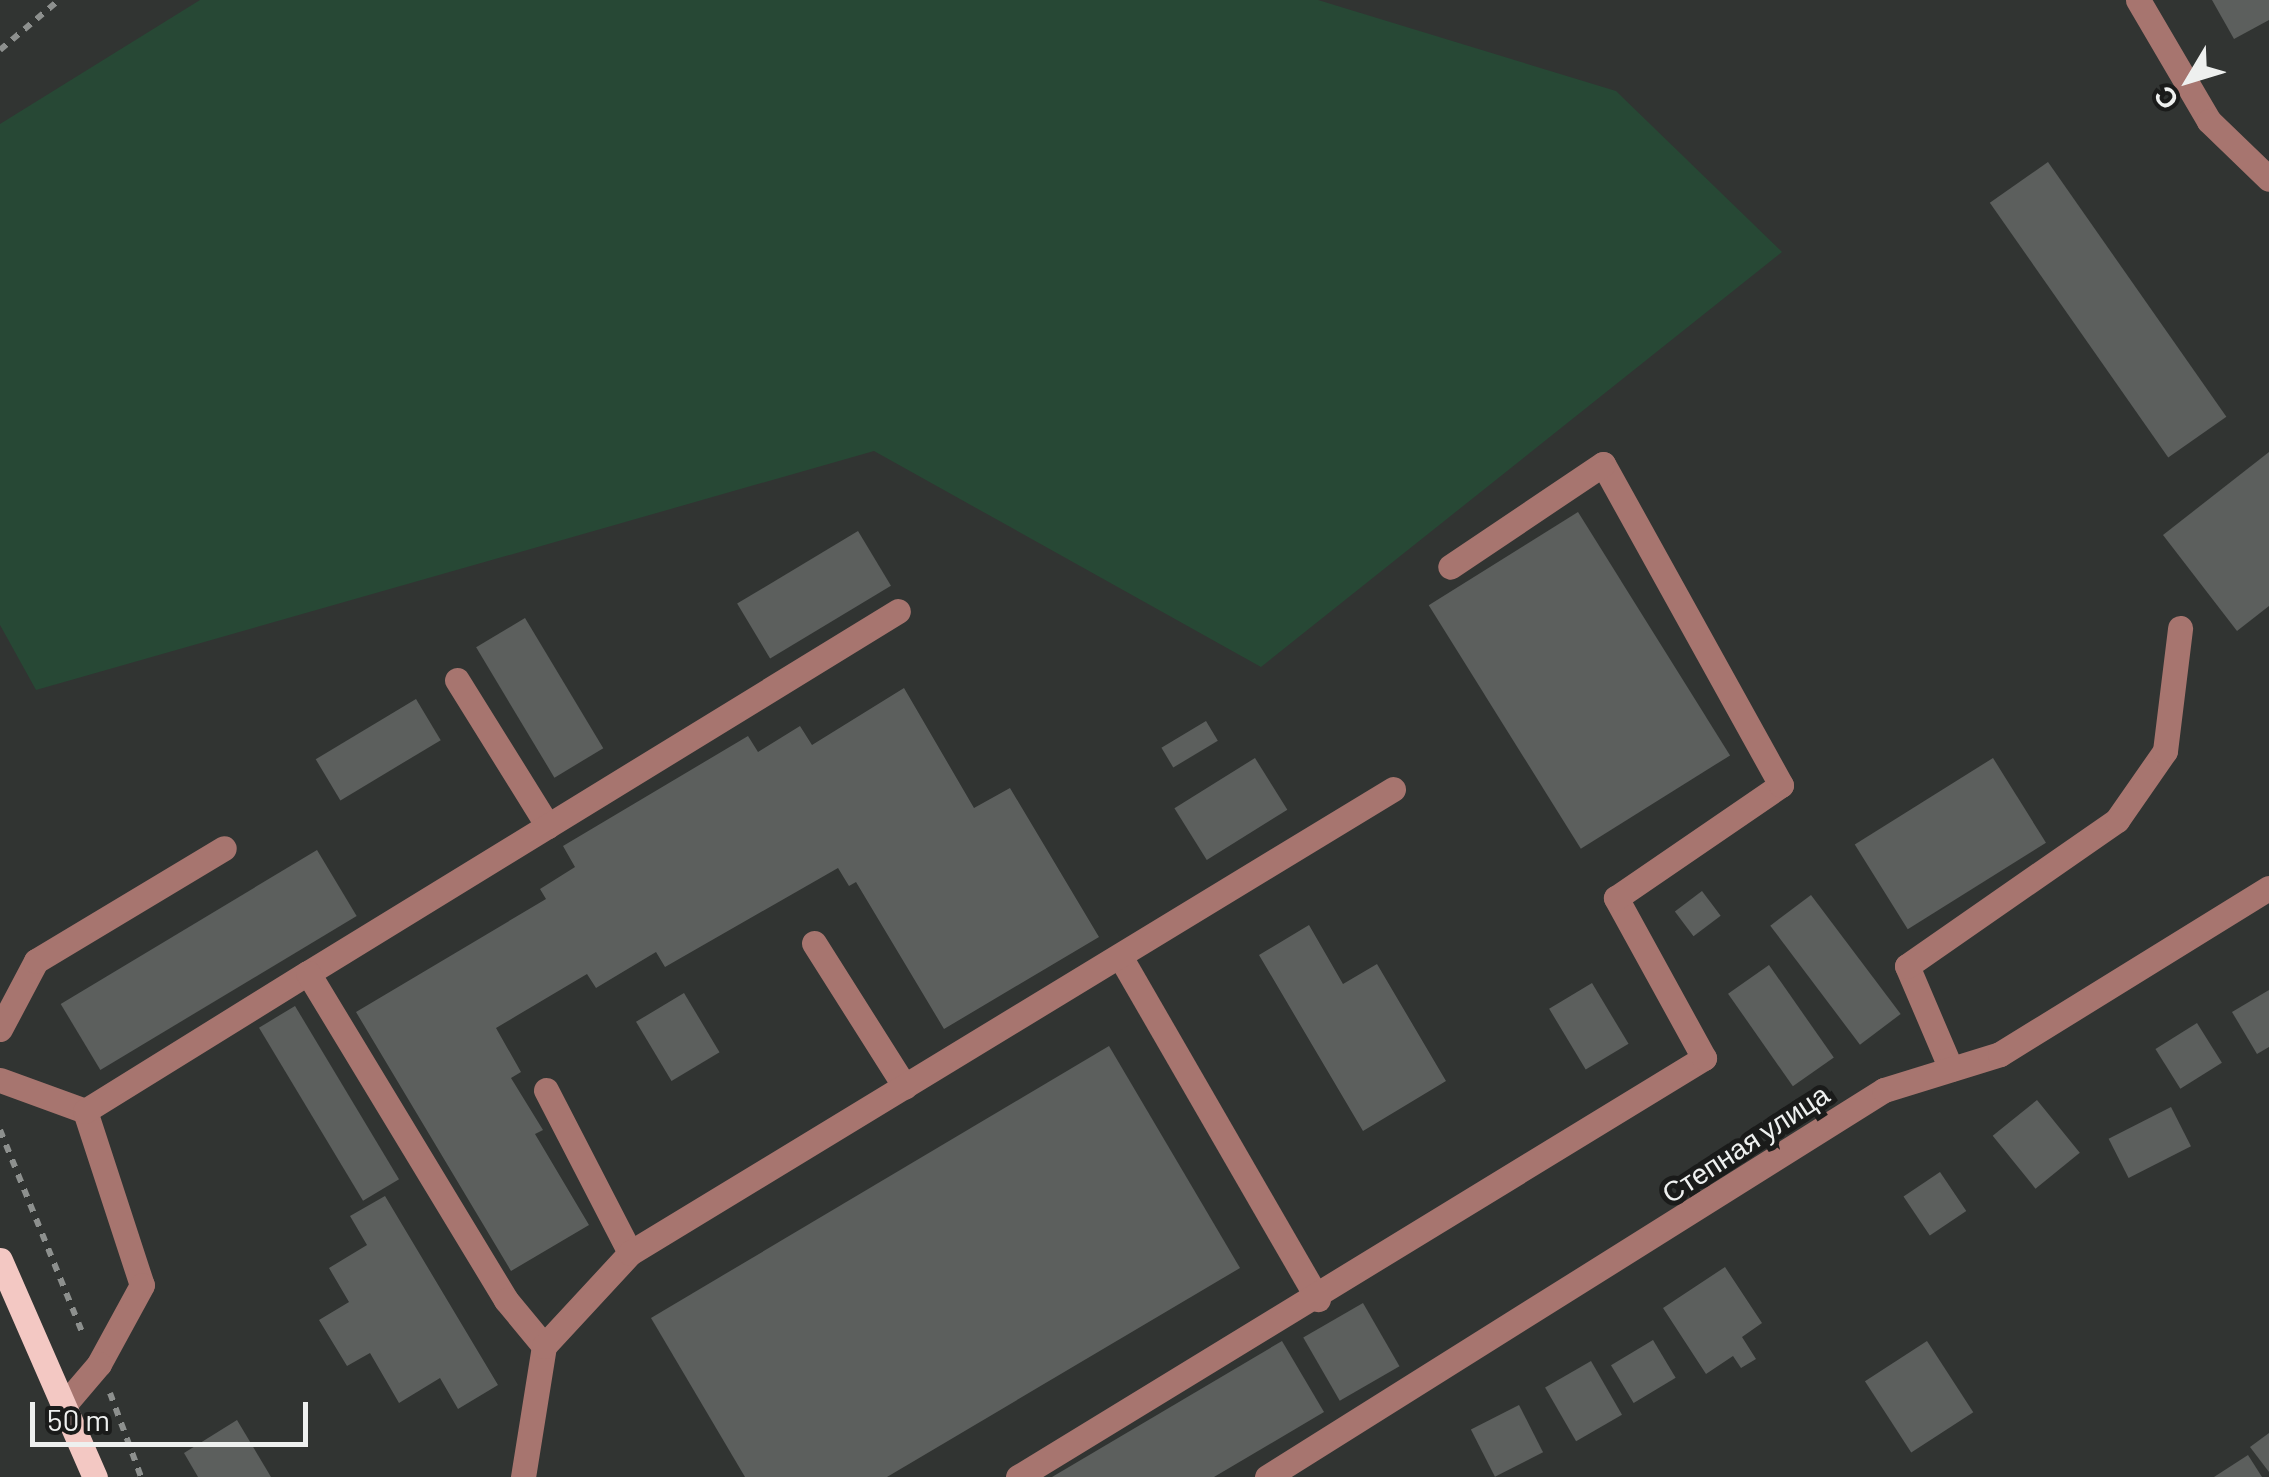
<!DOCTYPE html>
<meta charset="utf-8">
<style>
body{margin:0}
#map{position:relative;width:2269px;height:1477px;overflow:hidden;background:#313432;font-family:Barlow,sans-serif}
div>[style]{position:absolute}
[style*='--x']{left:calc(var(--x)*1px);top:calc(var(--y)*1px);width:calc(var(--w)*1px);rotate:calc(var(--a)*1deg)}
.green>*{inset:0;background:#274835}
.building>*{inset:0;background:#5c5f5d;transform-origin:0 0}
.path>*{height:6px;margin-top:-3px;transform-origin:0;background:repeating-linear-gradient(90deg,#8d908e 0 8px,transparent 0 16px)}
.minor>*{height:25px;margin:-12.5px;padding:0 12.5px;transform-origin:12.5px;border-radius:12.5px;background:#a7756f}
.major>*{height:25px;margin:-12.5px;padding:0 12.5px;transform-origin:12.5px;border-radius:12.5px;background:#f3c8c3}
span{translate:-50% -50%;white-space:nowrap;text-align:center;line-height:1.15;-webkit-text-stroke:10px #1a1b1a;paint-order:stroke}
.street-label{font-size:28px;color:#eef0ef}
.north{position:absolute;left:2139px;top:30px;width:100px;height:100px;-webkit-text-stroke:8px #1a1b1a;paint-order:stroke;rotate:232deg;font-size:28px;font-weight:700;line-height:40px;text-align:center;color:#eef0ef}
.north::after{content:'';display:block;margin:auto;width:35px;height:45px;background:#eef0ef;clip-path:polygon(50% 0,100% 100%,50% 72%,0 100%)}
.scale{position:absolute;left:30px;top:1402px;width:278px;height:45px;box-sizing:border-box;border:5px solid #eef0ef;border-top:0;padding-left:12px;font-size:30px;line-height:35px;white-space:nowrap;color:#eef0ef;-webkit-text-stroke:8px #1a1b1a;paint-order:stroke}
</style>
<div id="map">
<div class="green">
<i style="clip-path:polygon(200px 0,1318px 0,1616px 91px,1782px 252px,1261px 667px,874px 451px,36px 690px,0 625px,0 124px)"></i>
</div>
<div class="building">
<i style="clip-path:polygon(2212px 0,2269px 0,2269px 20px,2234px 39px)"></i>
<i style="left:2048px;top:162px;width:311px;height:71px;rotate:55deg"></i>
<i style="clip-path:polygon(2269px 452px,2269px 606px,2237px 631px,2163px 535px)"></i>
<i style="left:1578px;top:512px;width:287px;height:176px;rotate:58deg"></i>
<i style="left:858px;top:531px;width:64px;height:141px;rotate:59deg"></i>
<i style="left:525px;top:618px;width:152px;height:57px;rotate:59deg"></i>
<i style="clip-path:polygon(904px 688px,974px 808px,1010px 788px,1099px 937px,944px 1029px,856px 882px,849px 886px,838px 868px,665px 967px,656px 952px,596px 988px,587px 974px,496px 1028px,521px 1072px,511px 1078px,543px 1130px,535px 1134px,589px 1225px,511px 1271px,356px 1012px,546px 899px,540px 889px,575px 867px,563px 846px,748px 736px,758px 752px,800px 726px,812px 745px)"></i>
<i style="left:416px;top:699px;width:48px;height:117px;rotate:59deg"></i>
<i style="left:1206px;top:721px;width:23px;height:52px;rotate:59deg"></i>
<i style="left:1255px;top:758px;width:61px;height:95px;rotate:58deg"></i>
<i style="left:1993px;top:758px;width:100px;height:163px;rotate:58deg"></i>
<i style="left:317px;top:850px;width:77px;height:299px;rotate:59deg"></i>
<i style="left:1702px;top:891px;width:31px;height:34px;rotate:53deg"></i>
<i style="left:1811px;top:895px;width:149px;height:51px;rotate:53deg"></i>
<i style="clip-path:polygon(1309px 925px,1343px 984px,1377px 964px,1446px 1081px,1363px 1131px,1259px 955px)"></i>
<i style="left:1769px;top:965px;width:113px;height:50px;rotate:55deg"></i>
<i style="left:1592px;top:983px;width:71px;height:50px;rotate:59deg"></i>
<i style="clip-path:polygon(2269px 990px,2269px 1047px,2257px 1054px,2232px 1012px)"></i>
<i style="left:684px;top:993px;width:69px;height:56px;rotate:59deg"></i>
<i style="left:295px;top:1006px;width:202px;height:42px;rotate:59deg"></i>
<i style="left:2197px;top:1023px;width:47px;height:49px;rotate:58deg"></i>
<i style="clip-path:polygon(1109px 1046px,1240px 1268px,887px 1477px,745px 1477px,651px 1318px)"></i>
<i style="left:2037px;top:1100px;width:68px;height:57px;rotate:51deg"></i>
<i style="left:2171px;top:1107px;width:44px;height:70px;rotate:63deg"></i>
<i style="left:1940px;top:1172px;width:47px;height:44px;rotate:56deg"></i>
<i style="clip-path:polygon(385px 1196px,498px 1385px,458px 1409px,440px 1378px,399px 1403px,370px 1353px,347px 1366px,319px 1320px,349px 1302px,329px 1268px,367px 1245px,350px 1216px)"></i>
<i style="clip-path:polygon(1725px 1267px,1762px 1323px,1742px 1337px,1756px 1359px,1741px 1368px,1733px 1356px,1706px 1374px,1663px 1308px)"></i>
<i style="left:1363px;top:1303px;width:73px;height:69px;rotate:60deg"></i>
<i style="left:1653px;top:1340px;width:44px;height:49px;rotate:59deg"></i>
<i style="clip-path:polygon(1282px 1341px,1324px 1412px,1214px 1477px,1052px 1477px)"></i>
<i style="left:1927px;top:1341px;width:85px;height:74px;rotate:57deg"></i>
<i style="left:1591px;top:1361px;width:62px;height:53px;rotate:60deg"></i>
<i style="left:1519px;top:1405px;width:53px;height:54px;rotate:63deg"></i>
<i style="clip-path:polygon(237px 1420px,271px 1477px,198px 1477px,184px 1453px)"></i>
<i style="clip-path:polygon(2269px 1433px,2269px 1472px,2250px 1447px)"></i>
<i style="clip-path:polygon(2248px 1455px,2262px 1477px,2214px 1477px)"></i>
</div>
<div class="path">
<i style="--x:0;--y:50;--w:77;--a:-40.3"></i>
<i style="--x:0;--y:1130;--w:218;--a:67.9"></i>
<i style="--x:110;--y:1393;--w:90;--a:69.7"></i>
</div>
<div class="minor">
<i style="--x:2138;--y:0;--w:140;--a:59.6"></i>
<i style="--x:2209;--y:121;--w:83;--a:44"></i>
<i style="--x:457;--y:680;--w:172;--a:58.1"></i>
<i style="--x:814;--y:943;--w:170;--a:57.7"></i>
<i style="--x:1121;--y:958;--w:394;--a:60"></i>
<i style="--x:308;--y:973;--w:692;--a:-31.53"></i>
<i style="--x:0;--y:1029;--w:77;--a:-62.1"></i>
<i style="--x:36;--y:961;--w:219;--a:-31"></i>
<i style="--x:1951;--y:1069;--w:112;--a:-113.1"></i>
<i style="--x:1907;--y:966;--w:256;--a:-34.8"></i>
<i style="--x:2117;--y:820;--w:84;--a:-55.2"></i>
<i style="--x:2165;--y:751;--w:124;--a:-83"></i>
<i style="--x:0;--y:1080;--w:90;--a:20"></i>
<i style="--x:85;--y:1111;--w:183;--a:71.9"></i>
<i style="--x:142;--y:1285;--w:90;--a:118.6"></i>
<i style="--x:99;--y:1364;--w:54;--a:130.5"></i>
<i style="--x:546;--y:1090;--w:183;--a:62.7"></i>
<i style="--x:85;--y:1111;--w:262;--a:-31.8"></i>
<i style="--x:308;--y:973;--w:382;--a:58.8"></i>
<i style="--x:506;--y:1300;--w:60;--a:50.4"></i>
<i style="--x:523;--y:1477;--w:133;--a:-80.9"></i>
<i style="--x:544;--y:1346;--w:127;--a:-47.2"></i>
<i style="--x:630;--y:1253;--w:893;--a:-31.3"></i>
<i style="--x:1018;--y:1477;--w:804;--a:-31.42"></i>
<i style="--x:1704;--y:1058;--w:183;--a:-118.8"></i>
<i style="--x:1616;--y:898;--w:200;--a:-34.4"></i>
<i style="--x:1781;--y:785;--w:367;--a:-119"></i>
<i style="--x:1603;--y:464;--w:184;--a:146.1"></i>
<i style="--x:1267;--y:1477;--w:728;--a:-32.1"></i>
<i style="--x:1884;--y:1090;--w:121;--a:-17.2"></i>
<i style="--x:2000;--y:1054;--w:316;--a:-31.7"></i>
</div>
<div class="major">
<i style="--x:0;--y:1260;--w:237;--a:66.4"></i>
</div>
<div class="street-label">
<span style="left:1745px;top:1143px;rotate:-33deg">Степная улица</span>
</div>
<div class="north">С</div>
<div class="scale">50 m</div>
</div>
